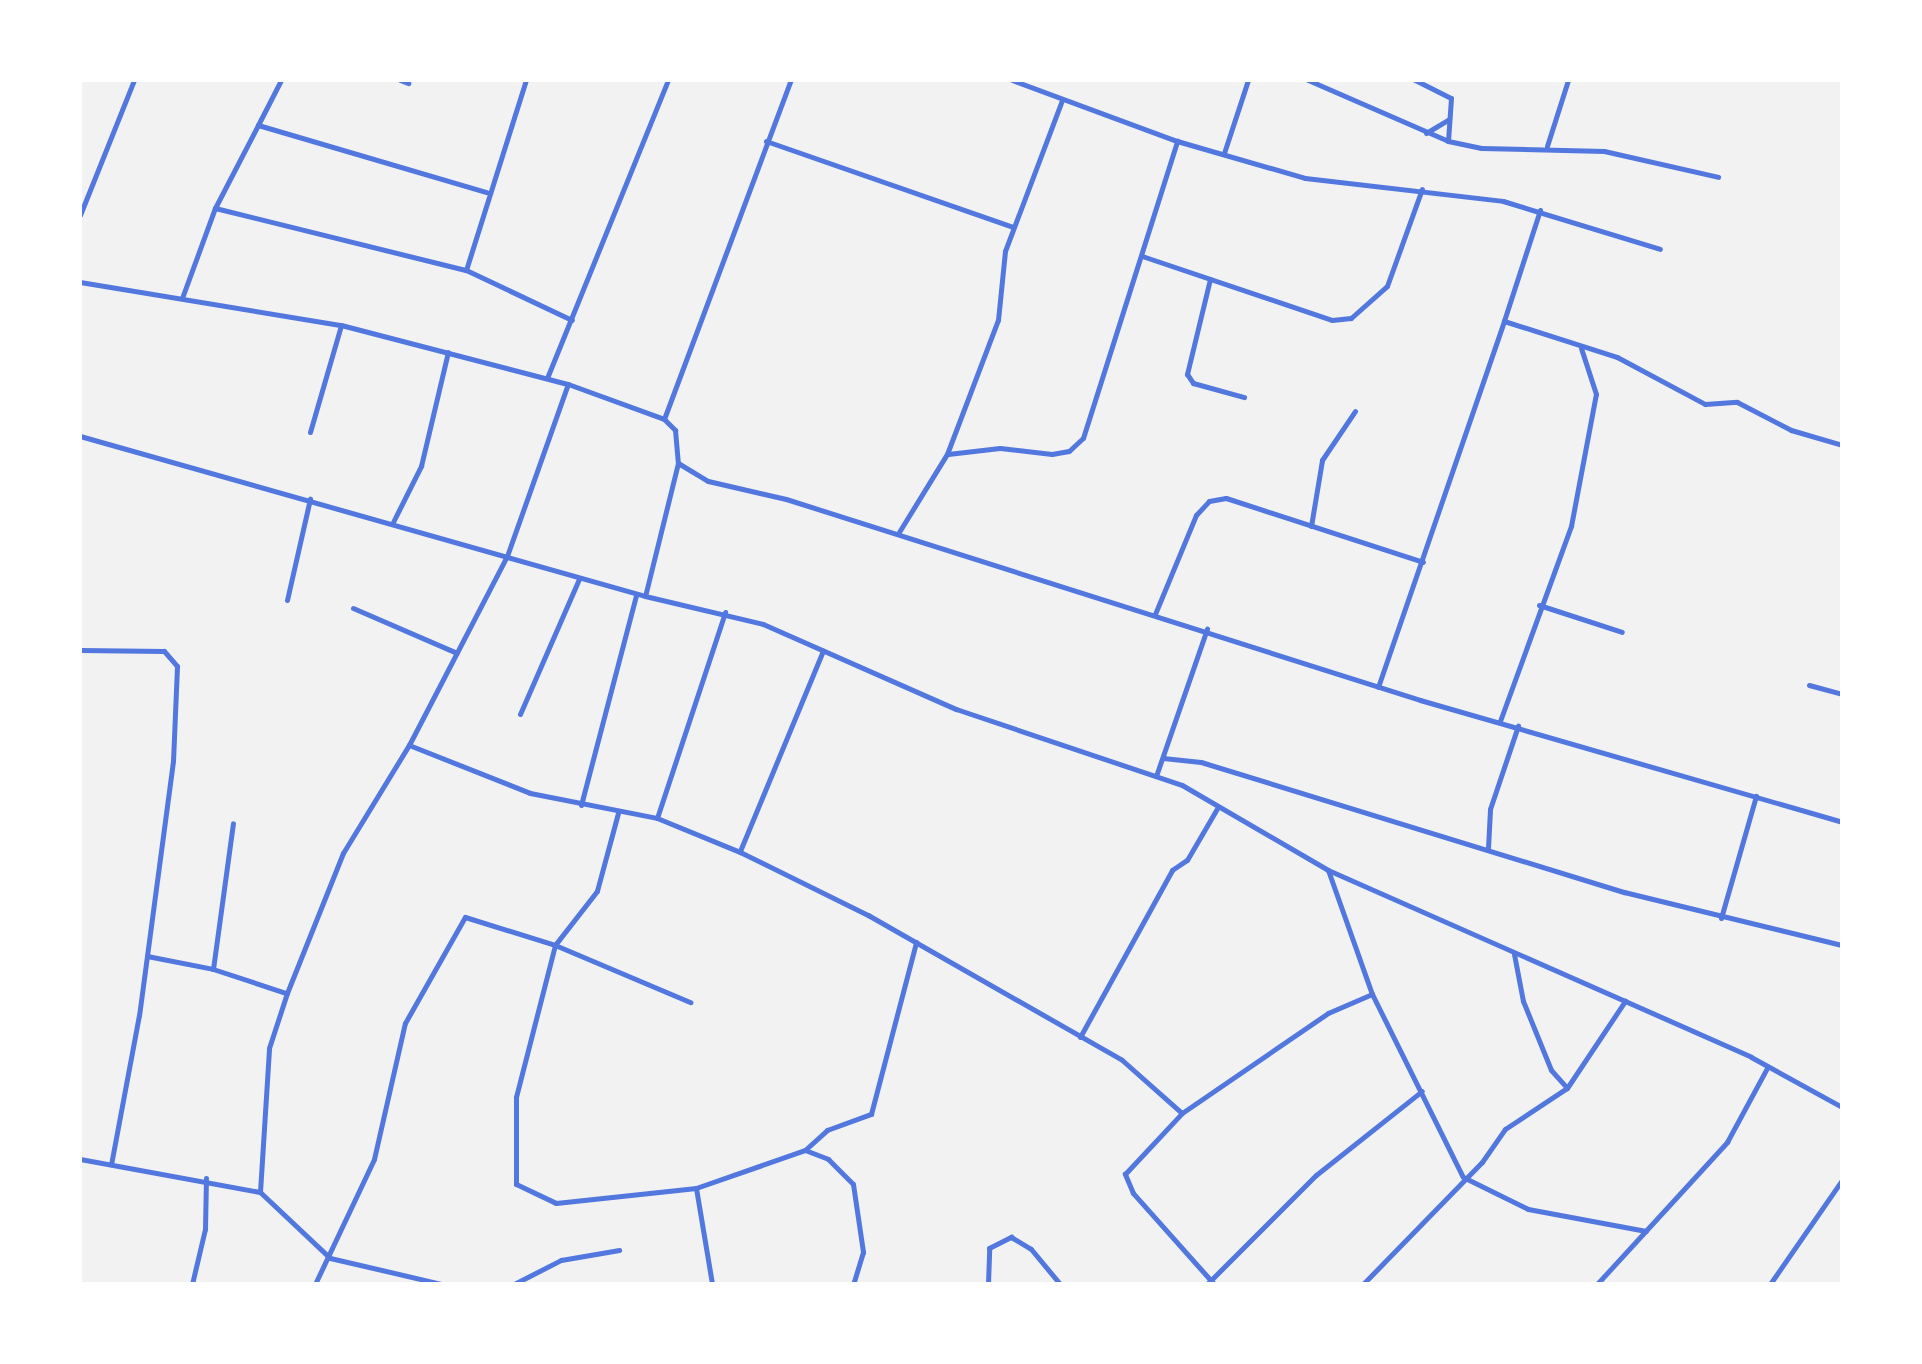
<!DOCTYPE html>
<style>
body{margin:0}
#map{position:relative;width:1922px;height:1364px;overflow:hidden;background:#f2f2f2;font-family:"DejaVu Sans",sans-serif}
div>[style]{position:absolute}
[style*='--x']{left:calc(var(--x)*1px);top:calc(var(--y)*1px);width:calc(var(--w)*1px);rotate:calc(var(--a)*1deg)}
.minor>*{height:5px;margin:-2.5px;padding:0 2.5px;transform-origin:2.5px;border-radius:2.5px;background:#5277de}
span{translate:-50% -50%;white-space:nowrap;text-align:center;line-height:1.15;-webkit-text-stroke:8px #fff;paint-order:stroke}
.frame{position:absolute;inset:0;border:82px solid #fff;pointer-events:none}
</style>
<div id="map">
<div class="minor">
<i style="--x:400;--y:80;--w:9;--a:21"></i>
<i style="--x:1012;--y:80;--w:176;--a:20.3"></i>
<i style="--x:1177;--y:141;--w:133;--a:16.1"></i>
<i style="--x:1305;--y:178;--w:199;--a:6.6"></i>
<i style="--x:1503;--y:201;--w:164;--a:17"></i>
<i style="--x:1308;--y:80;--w:153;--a:23.5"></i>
<i style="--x:1448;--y:141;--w:34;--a:12"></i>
<i style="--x:1481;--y:148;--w:123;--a:1.4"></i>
<i style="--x:1604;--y:151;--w:117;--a:12.8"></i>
<i style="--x:1415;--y:80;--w:40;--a:26.6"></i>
<i style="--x:1451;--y:98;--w:43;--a:94"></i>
<i style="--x:258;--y:125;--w:51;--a:-62.9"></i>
<i style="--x:1426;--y:133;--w:27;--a:-31"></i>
<i style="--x:766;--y:141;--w:262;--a:19.2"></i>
<i style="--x:1547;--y:146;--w:69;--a:-72.3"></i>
<i style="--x:1224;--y:153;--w:77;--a:-71.8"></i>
<i style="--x:215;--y:208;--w:259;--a:13.9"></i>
<i style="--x:466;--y:270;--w:117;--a:25.3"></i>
<i style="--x:1540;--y:210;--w:117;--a:108"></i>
<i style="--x:1504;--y:321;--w:119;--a:17.7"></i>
<i style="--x:1617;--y:357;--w:100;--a:28.1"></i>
<i style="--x:1705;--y:404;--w:32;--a:-4"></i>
<i style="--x:1737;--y:402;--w:61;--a:27.4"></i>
<i style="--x:1791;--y:430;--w:53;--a:16.4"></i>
<i style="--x:80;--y:215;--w:145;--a:-68.2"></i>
<i style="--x:1142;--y:256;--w:200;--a:18.6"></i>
<i style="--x:1332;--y:320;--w:19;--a:-6"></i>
<i style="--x:1351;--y:318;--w:48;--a:-41.6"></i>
<i style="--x:1387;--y:286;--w:103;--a:-70.2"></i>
<i style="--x:466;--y:270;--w:199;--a:-72.5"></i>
<i style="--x:1210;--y:279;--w:98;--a:103.6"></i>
<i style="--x:1187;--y:374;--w:11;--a:56"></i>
<i style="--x:1193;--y:383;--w:53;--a:15.4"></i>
<i style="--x:80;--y:282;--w:265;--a:9.4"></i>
<i style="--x:341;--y:325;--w:235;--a:14.6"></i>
<i style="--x:568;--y:384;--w:102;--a:20"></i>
<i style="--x:664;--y:419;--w:16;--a:45"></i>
<i style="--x:675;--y:430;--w:33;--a:85"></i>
<i style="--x:678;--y:463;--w:35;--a:31"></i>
<i style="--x:708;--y:481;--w:80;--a:13"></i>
<i style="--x:786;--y:499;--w:665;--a:17.59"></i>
<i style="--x:1420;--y:700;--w:439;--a:16.1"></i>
<i style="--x:182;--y:298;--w:96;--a:-69.9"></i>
<i style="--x:215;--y:208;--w:93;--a:-62.6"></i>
<i style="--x:258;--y:125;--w:238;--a:16.4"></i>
<i style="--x:547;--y:378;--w:322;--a:-67.9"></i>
<i style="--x:664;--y:419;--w:362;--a:-69.5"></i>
<i style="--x:310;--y:432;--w:111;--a:-73.8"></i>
<i style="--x:80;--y:436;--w:587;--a:15.81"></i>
<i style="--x:948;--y:454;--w:52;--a:-6.6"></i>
<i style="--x:1000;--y:448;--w:52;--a:6.6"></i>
<i style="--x:1052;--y:454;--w:17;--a:-10"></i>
<i style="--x:1069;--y:451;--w:19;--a:-43"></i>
<i style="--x:1083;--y:438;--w:312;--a:-72.4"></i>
<i style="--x:678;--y:463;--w:137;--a:103.9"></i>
<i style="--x:645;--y:596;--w:121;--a:13.3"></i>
<i style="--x:763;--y:624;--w:211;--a:23.8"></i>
<i style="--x:956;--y:709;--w:238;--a:18.6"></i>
<i style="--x:1182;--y:785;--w:169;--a:30.2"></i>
<i style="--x:1328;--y:870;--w:462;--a:23.8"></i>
<i style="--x:1751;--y:1057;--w:104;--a:28.8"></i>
<i style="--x:393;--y:522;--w:63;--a:-63.4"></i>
<i style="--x:421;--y:466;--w:117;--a:-76.7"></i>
<i style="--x:1311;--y:526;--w:67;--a:-80.5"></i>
<i style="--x:1322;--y:460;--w:59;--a:-56"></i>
<i style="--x:899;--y:532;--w:92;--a:-58.4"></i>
<i style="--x:947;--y:454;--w:143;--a:-69.2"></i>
<i style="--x:998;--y:320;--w:69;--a:-84.2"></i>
<i style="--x:1005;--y:251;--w:161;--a:-69.3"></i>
<i style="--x:287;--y:600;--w:104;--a:-77.2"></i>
<i style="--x:1539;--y:605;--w:87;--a:18"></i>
<i style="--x:353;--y:608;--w:113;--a:23.4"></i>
<i style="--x:1155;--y:614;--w:107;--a:-67.5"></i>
<i style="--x:1196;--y:515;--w:19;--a:-47"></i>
<i style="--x:1209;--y:501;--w:17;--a:-10"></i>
<i style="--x:1226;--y:498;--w:207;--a:18"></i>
<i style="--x:80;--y:650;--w:84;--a:0.7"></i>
<i style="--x:164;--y:651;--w:20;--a:49"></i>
<i style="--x:177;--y:666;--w:95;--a:92.4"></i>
<i style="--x:173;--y:761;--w:256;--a:97.6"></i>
<i style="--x:139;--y:1015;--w:152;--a:100.6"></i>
<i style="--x:1809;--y:685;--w:34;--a:15"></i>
<i style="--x:1378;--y:687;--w:387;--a:-71"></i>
<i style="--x:520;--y:714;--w:147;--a:-66.4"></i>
<i style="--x:1500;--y:721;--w:208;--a:-70"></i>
<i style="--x:1571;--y:526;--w:134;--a:-79.3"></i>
<i style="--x:1596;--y:394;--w:48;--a:-108.1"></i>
<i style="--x:409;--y:745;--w:130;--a:21.6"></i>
<i style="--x:530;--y:793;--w:129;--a:11.1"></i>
<i style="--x:657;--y:818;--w:90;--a:22.3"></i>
<i style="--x:740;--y:852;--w:143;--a:26.2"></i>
<i style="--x:868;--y:915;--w:292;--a:29.7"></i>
<i style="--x:1122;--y:1060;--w:80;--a:41.5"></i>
<i style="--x:1163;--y:758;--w:38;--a:6"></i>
<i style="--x:1201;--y:762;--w:443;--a:17.1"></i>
<i style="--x:1624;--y:892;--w:224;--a:13.7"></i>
<i style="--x:1156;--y:776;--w:156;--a:-70.9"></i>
<i style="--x:581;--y:805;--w:217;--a:-75.3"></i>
<i style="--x:618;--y:813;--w:81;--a:105.1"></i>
<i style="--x:597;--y:891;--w:68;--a:127.9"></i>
<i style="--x:555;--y:945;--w:157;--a:104.4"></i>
<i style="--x:516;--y:1097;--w:87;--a:90"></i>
<i style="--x:516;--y:1184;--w:44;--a:25.4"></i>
<i style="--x:556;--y:1203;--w:141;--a:-6.1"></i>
<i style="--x:696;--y:1188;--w:115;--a:-19.2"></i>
<i style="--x:805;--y:1150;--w:25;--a:21"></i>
<i style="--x:828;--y:1159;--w:35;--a:45"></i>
<i style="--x:853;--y:1184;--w:69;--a:81.6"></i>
<i style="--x:863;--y:1252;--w:34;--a:107"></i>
<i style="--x:657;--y:818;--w:217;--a:-71.7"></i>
<i style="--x:1488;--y:848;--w:39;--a:-87"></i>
<i style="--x:1490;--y:809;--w:88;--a:-71.4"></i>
<i style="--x:740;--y:851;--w:217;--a:-67.5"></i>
<i style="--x:1328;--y:870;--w:132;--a:70.5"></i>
<i style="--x:1372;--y:994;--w:204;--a:63.6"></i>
<i style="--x:1463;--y:1177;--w:72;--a:26.2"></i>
<i style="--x:1528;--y:1209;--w:120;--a:10.6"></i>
<i style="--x:1721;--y:918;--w:127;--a:-74"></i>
<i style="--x:1514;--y:954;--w:48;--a:79.2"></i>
<i style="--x:1523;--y:1001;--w:74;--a:67.9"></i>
<i style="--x:1551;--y:1070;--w:24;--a:48"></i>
<i style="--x:147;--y:956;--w:67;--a:11.1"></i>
<i style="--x:213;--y:969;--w:147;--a:-82.2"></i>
<i style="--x:213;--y:969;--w:77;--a:18.2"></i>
<i style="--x:1080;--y:1037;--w:191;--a:-61.1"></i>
<i style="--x:1172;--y:870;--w:18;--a:-34"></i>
<i style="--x:1187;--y:860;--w:61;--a:-59.7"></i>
<i style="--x:805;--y:1150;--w:30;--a:-42"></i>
<i style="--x:827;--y:1130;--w:47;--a:-20"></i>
<i style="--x:871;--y:1114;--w:178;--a:-75.3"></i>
<i style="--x:80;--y:1159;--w:183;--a:10.4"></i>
<i style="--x:260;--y:1192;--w:96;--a:43.3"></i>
<i style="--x:330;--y:1258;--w:115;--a:13.1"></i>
<i style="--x:696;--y:1188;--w:97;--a:80.5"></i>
<i style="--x:260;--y:1192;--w:144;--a:-86.4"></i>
<i style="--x:269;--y:1048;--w:58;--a:-71.9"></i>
<i style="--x:287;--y:993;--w:151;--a:-68.2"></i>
<i style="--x:343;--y:853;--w:127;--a:-58.6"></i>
<i style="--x:409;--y:745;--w:213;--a:-62.6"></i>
<i style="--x:507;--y:556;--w:182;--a:-70.5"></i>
<i style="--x:192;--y:1284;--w:57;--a:-76.7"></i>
<i style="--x:205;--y:1229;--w:51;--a:-88.9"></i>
<i style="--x:315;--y:1284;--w:138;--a:-64.7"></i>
<i style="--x:374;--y:1159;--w:139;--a:-77.2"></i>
<i style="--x:405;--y:1023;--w:122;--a:-60.5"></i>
<i style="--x:465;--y:917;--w:94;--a:17.3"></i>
<i style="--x:555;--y:945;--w:147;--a:22.9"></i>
<i style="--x:514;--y:1284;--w:53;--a:-27.1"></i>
<i style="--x:561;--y:1260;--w:59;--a:-9.8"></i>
<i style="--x:988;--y:1284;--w:36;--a:-88"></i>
<i style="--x:989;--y:1248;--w:25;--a:-27"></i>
<i style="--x:1011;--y:1237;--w:23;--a:31"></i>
<i style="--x:1031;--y:1249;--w:45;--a:50.4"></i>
<i style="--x:1207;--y:1284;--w:154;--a:-45"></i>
<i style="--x:1316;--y:1175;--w:135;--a:-38.4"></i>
<i style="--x:1214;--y:1284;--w:122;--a:-131.7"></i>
<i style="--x:1133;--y:1193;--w:21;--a:-113"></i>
<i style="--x:1125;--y:1174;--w:83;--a:-46.9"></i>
<i style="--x:1182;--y:1113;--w:177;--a:-34.4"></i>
<i style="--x:1328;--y:1013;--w:48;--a:-23.4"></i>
<i style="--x:1363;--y:1284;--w:170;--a:-45.7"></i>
<i style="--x:1482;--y:1162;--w:40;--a:-55.1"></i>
<i style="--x:1505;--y:1129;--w:74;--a:-33.5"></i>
<i style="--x:1567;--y:1088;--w:105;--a:-56.3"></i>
<i style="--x:1597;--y:1284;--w:193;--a:-47.5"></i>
<i style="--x:1727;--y:1142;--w:84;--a:-61.6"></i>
<i style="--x:1770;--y:1284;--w:126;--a:-55.3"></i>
</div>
<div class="frame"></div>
</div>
